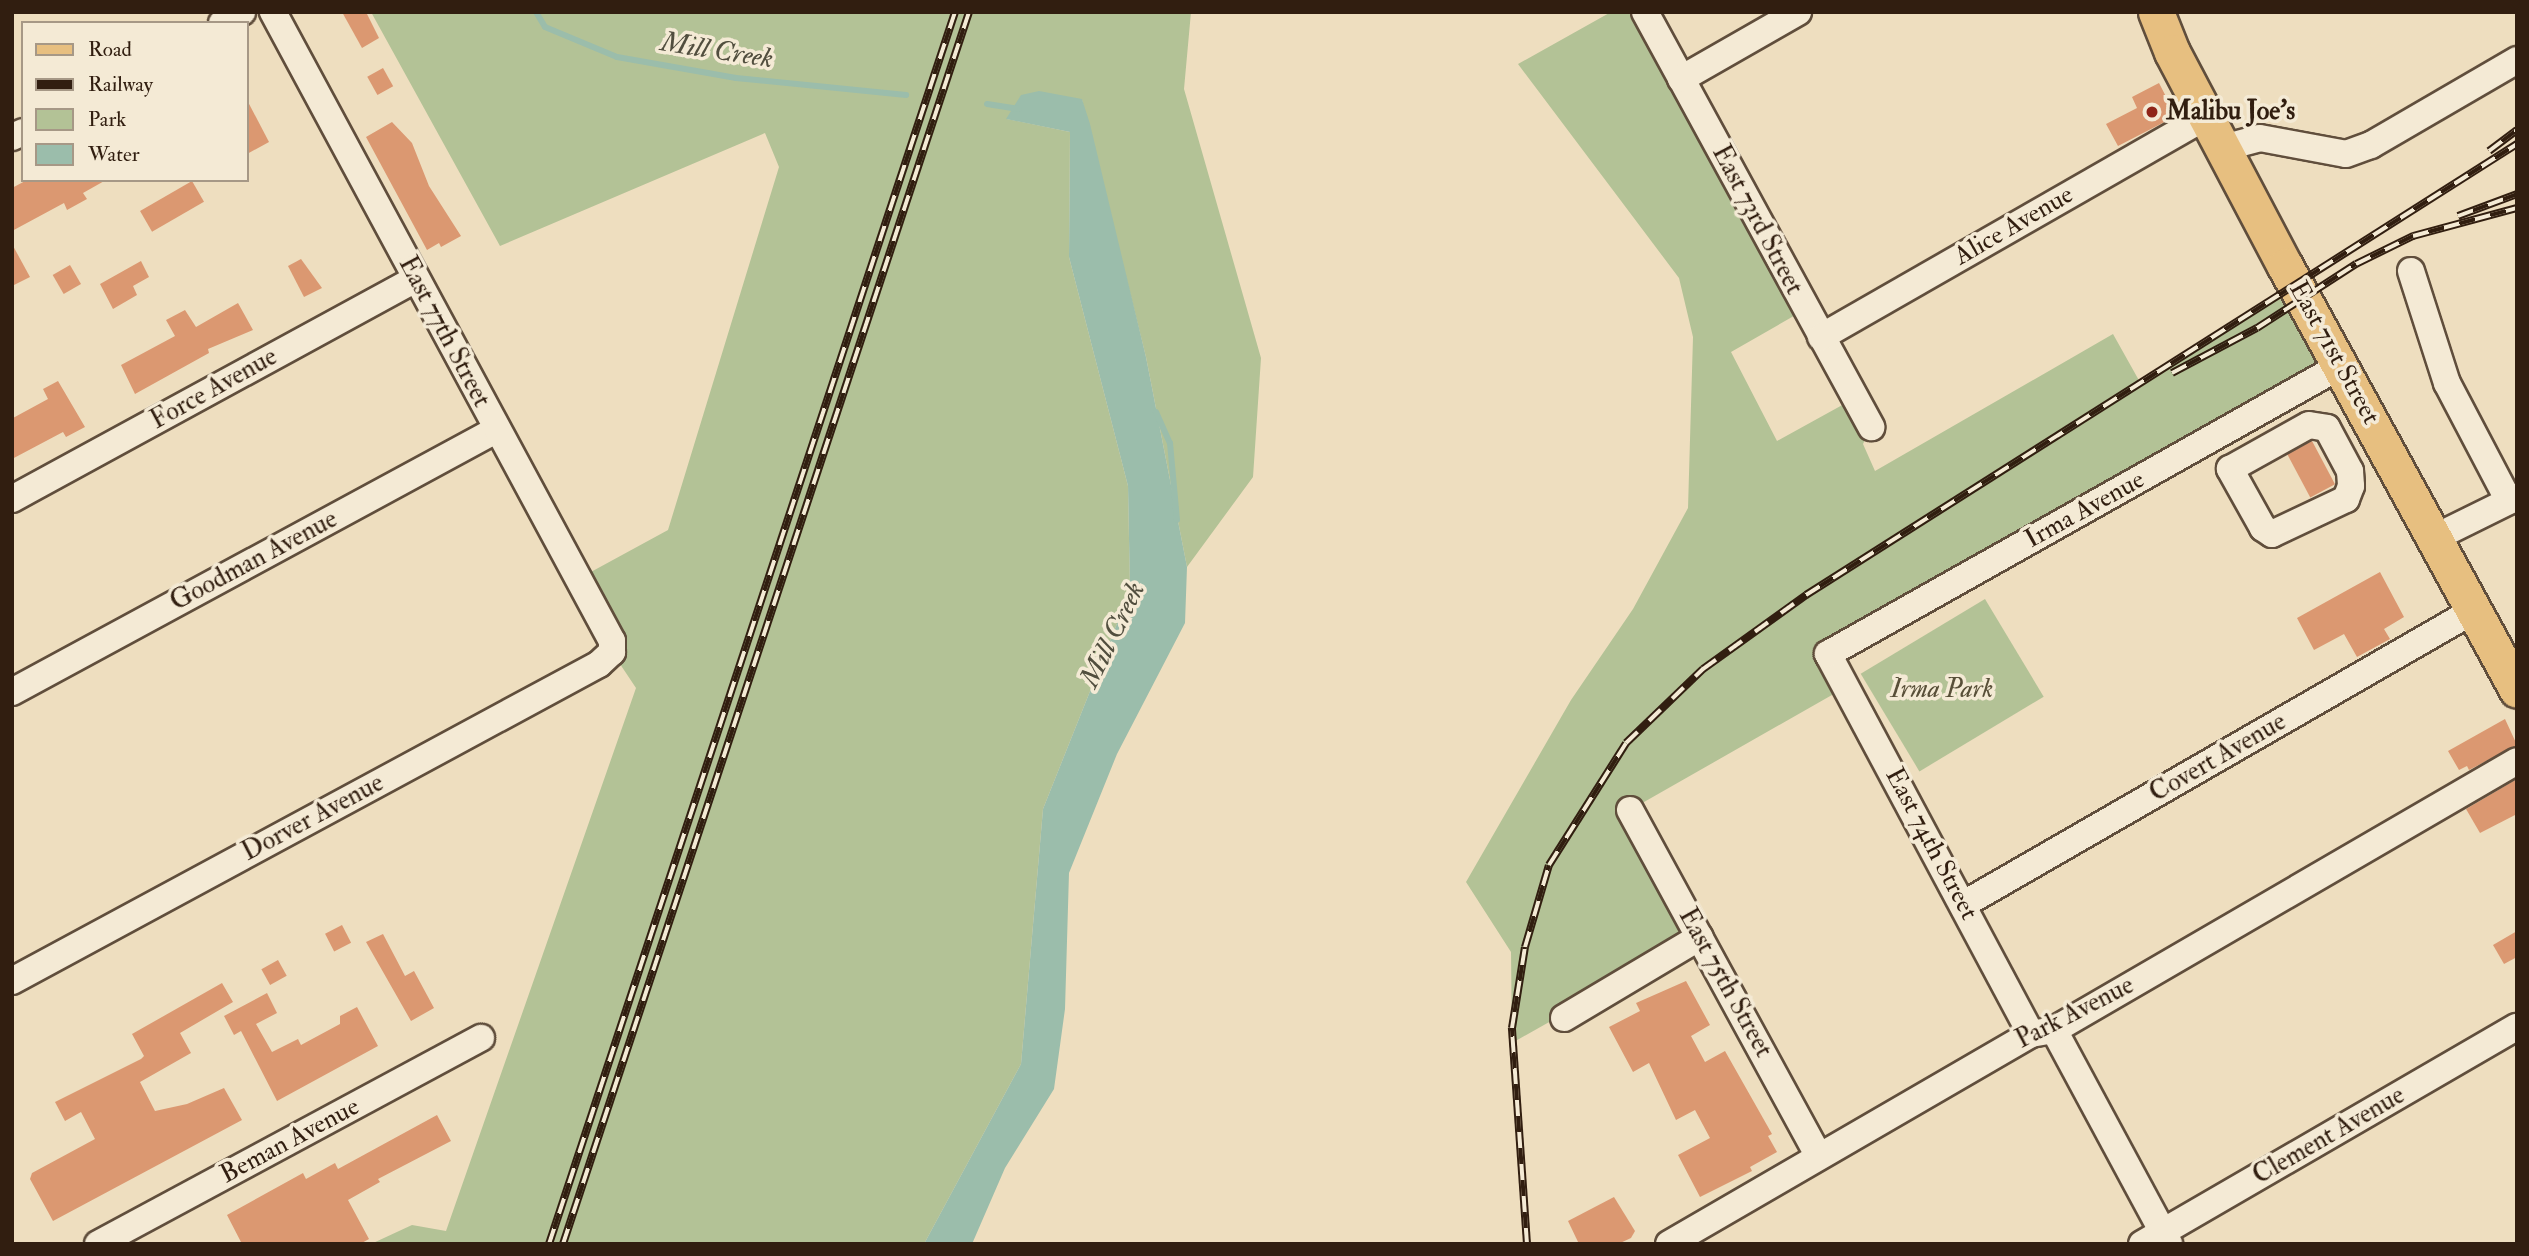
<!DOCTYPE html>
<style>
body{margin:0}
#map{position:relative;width:2529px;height:1256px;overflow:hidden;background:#eedebf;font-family:"IM FELL Double Pica",serif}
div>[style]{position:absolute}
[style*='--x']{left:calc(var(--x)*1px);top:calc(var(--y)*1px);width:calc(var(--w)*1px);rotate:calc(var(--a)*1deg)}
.green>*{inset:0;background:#b3c296;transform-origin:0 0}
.water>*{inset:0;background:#9bbdab}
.stream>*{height:6px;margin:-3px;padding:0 3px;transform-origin:3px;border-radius:3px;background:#9bbdab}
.building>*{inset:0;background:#db9871;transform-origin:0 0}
.roads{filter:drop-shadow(2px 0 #604e3c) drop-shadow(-2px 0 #604e3c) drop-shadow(0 2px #604e3c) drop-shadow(0 -2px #604e3c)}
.minor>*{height:26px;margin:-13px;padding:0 13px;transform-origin:13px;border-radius:13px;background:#f4ead5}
.major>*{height:35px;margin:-17.5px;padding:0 17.5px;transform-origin:17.5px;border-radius:17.5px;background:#e7bf80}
.rail>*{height:8px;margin-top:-4px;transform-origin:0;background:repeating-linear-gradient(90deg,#f4ead5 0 16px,#311e10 0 32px);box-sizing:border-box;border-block:2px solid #311e10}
.dots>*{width:19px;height:19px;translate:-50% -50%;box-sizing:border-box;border:4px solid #f4ead5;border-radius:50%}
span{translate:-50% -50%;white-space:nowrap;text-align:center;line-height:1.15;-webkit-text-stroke:7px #f4ead5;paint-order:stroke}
.poi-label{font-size:26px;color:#311e10;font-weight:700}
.left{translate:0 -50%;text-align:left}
.street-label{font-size:26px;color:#311e10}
.park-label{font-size:26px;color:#584f38;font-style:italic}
.water-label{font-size:28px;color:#514e3e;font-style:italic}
.frame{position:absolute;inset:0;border:14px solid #311e10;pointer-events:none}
.legend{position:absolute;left:21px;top:21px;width:228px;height:161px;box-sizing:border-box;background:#f4ead5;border:2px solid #a69886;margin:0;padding:9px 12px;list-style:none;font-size:21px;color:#311e10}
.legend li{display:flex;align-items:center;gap:14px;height:35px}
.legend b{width:35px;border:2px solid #a69886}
</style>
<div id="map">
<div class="green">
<i style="clip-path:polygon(371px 12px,1191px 12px,1184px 89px,1261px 358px,1253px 477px,1187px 567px,1146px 357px,1082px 100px,1007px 119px,1070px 132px,1069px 257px,1128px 486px,1130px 591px,1043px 809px,1021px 1064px,924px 1244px,371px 1244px,412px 1225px,446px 1231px,636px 688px,612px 652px,578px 579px,668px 530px,779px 167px,765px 133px,500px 246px)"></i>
<i style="clip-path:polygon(1611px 12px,1645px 12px,1806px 309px,1731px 352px,1777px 441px,1855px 398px,1871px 427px,1863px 444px,1875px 471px,2113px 334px,2141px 384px,2297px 285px,2342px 365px,1829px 654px,1846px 687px,1630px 810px,1700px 937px,1512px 1043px,1511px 952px,1466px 882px,1571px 700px,1633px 609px,1688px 508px,1693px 337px,1679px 278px,1518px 64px)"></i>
<i style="left:1985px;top:599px;width:114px;height:145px;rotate:59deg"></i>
</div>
<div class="water">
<i style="clip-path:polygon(1039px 91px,1082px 99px,1090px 124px,1146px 357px,1187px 567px,1185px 623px,1117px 754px,1069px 873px,1065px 1009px,1054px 1089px,1005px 1168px,972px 1244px,924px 1244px,1021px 1064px,1043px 809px,1130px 591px,1128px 486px,1069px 257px,1070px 132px,1006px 119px,1021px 95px)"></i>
</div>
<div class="stream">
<i style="--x:536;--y:12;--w:17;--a:59"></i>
<i style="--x:545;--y:27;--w:78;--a:22.6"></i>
<i style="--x:617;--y:57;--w:121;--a:10"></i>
<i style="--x:736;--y:78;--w:171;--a:5.7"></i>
<i style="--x:987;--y:104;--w:32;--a:9"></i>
<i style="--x:1156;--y:412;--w:34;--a:66"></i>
<i style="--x:1170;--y:443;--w:77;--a:84.8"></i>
</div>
<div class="building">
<i style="clip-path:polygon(342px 12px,366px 12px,379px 38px,362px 48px)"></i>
<i style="left:383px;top:68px;width:21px;height:18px;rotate:61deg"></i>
<i style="clip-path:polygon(2159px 83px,2176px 116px,2118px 146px,2106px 124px,2137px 108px,2132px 97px)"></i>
<i style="clip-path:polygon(247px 100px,269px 142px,247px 154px)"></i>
<i style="clip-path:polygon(392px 122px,412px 143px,429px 186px,461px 236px,441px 247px,439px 243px,427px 250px,366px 137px)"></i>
<i style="clip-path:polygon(27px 180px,106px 180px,83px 193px,87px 199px,67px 210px,64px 203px,12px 231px,12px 188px)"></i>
<i style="left:192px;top:181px;width:24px;height:60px;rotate:60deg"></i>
<i style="clip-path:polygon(12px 244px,30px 277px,12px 286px)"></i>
<i style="clip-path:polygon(301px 259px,322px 288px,304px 297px,288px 266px)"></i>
<i style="clip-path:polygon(141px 261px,149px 277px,133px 286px,137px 295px,113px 309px,100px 284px)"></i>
<i style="left:70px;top:265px;width:22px;height:20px;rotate:60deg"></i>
<i style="clip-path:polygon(238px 303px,253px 330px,208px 349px,209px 353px,135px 394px,121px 365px,175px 336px,166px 320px,185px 310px,196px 327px)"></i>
<i style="clip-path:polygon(58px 381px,85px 427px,66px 437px,63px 432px,12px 459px,13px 418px,48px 399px,43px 389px)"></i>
<i style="left:2312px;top:441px;width:49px;height:28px;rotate:62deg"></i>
<i style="clip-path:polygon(2380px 572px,2404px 617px,2384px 629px,2390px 639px,2357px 657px,2344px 634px,2314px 650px,2297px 618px)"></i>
<i style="clip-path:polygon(2505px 719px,2517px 745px,2469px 770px,2467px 766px,2459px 770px,2448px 751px)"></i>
<i style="clip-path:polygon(2517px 779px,2517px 814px,2480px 833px,2466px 809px)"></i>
<i style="left:342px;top:925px;width:20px;height:19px;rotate:63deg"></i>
<i style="clip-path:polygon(2517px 931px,2517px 957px,2504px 964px,2493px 945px)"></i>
<i style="clip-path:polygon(383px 934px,405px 976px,414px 971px,434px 1008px,411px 1021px,366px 942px)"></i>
<i style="left:278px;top:960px;width:18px;height:19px;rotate:61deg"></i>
<i style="clip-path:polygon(1686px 981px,1710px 1025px,1691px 1036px,1705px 1062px,1725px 1051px,1772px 1134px,1768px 1136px,1777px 1152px,1750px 1167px,1752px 1171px,1700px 1197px,1678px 1155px,1710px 1138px,1695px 1110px,1676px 1120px,1649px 1063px,1633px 1072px,1609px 1027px,1640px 1011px,1636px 1003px)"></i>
<i style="clip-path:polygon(222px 983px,233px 1002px,180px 1033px,191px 1053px,140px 1082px,155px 1111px,187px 1104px,224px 1088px,242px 1120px,53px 1221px,30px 1179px,32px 1173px,95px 1139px,81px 1112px,65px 1121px,55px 1102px,141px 1059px,144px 1056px,132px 1034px)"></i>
<i style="clip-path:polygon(267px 993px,277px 1013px,256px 1024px,272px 1052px,298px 1039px,301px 1045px,340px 1024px,340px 1016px,357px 1007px,378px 1046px,277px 1101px,241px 1031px,234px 1035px,224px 1016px)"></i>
<i style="clip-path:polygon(437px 1115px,451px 1141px,378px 1179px,380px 1182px,348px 1200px,369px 1239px,360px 1244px,242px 1244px,227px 1215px,303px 1173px,306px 1179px,335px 1163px,338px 1169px)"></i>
<i style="clip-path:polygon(1614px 1197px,1635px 1231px,1631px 1238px,1618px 1244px,1579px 1244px,1568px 1221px)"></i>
</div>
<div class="roads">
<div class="minor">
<i style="--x:1645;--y:12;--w:473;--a:61.4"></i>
<i style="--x:222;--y:23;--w:23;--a:-29"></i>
<i style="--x:1681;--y:79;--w:135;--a:-29.8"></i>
<i style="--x:12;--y:137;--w:12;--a:-24"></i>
<i style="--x:2223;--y:148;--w:38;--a:-15"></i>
<i style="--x:2260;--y:138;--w:87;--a:10.5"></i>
<i style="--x:2346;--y:154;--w:27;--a:-20"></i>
<i style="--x:2371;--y:145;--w:169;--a:-30.2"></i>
<i style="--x:2411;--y:271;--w:118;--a:72.2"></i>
<i style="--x:2447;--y:383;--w:133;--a:62.3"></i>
<i style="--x:1821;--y:337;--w:445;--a:-29.8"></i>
<i style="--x:2309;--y:425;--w:18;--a:9"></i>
<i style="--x:2327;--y:428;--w:49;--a:61.9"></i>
<i style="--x:2350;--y:471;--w:15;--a:86"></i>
<i style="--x:2351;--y:486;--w:14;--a:111"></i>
<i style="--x:2346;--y:499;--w:82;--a:154.7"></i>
<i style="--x:2272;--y:534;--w:11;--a:-146"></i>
<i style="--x:2263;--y:528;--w:68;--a:-119.2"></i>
<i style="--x:2230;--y:469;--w:90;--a:-29.1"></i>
<i style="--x:12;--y:499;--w:460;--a:-28.6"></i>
<i style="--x:2434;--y:538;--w:93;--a:-26.3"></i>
<i style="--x:12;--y:692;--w:550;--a:-28.43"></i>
<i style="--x:1630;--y:810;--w:394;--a:61.4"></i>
<i style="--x:1964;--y:904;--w:587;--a:-29.93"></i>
<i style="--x:12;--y:981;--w:667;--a:-28.37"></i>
<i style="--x:599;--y:664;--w:18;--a:-43"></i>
<i style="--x:612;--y:652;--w:11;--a:-90"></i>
<i style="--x:612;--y:641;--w:715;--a:-118.32"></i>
<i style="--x:1564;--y:1018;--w:158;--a:-30.8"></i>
<i style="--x:2054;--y:1030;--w:243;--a:61.7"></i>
<i style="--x:2031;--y:1034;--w:431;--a:-118.1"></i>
<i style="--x:1828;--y:654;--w:590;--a:-29.35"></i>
<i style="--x:98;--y:1244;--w:435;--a:-28.3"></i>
<i style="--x:1669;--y:1244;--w:419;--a:-30.1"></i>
<i style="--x:2031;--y:1034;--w:23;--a:-10"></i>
<i style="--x:2054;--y:1030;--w:535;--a:-30.16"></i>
<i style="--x:2142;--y:1244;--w:433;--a:-30.1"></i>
</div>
<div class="major">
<i style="--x:2156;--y:12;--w:43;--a:68.2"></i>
<i style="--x:2172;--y:52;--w:242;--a:62.2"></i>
<i style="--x:2285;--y:266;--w:483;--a:61.3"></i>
</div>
</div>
<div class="rail">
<i style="--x:2489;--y:151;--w:35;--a:-37"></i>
<i style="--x:2458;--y:216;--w:63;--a:-20.4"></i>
<i style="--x:2172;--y:373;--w:96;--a:-27.9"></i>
<i style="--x:2257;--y:328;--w:118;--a:-32.9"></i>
<i style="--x:2356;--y:264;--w:64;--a:-26.2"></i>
<i style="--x:2413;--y:236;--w:108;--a:-15.1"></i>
<i style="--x:549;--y:1244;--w:1297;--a:-71.76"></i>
<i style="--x:563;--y:1244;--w:1297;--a:-71.76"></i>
<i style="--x:1527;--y:1244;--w:217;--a:-94"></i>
<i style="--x:1512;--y:1028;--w:82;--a:-80.9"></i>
<i style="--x:1525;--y:947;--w:85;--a:-73.7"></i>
<i style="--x:1549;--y:865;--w:144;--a:-57.7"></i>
<i style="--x:1626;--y:743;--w:107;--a:-43.9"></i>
<i style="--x:1703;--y:669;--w:127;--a:-35.7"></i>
<i style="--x:1806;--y:595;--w:842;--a:-32.39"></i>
</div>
<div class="dots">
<i style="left:2152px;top:112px;background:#8f2418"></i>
</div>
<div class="poi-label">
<span class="left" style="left:2166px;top:112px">Malibu Joe's</span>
</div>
<div class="street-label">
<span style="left:1757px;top:220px;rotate:62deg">East 73rd Street</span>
<span style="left:2014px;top:226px;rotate:-30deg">Alice Avenue</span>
<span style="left:444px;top:332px;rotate:62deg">East 77th Street</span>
<span style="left:2334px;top:353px;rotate:61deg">East 71st Street</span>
<span style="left:214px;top:389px;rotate:-29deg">Force Avenue</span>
<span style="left:2085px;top:510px;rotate:-29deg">Irma Avenue</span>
<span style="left:254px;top:561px;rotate:-28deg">Goodman Avenue</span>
<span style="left:2218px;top:758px;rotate:-30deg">Covert Avenue</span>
<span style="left:313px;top:818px;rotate:-28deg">Dorver Avenue</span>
<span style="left:1931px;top:844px;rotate:62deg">East 74th Street</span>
<span style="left:1725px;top:983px;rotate:61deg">East 75th Street</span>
<span style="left:2075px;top:1013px;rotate:-27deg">Park Avenue</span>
<span style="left:2329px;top:1136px;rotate:-30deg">Clement Avenue</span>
<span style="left:290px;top:1141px;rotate:-28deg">Beman Avenue</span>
</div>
<div class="park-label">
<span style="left:1942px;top:690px">Irma Park</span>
</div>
<div class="water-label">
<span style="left:717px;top:51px;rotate:9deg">Mill Creek</span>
<span style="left:1113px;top:635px;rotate:-64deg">Mill Creek</span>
</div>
<div class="frame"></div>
<ul class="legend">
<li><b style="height:9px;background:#e7bf80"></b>Road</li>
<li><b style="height:9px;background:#311e10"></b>Railway</li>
<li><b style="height:19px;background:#b3c296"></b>Park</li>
<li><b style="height:19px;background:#9bbdab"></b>Water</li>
</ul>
</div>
